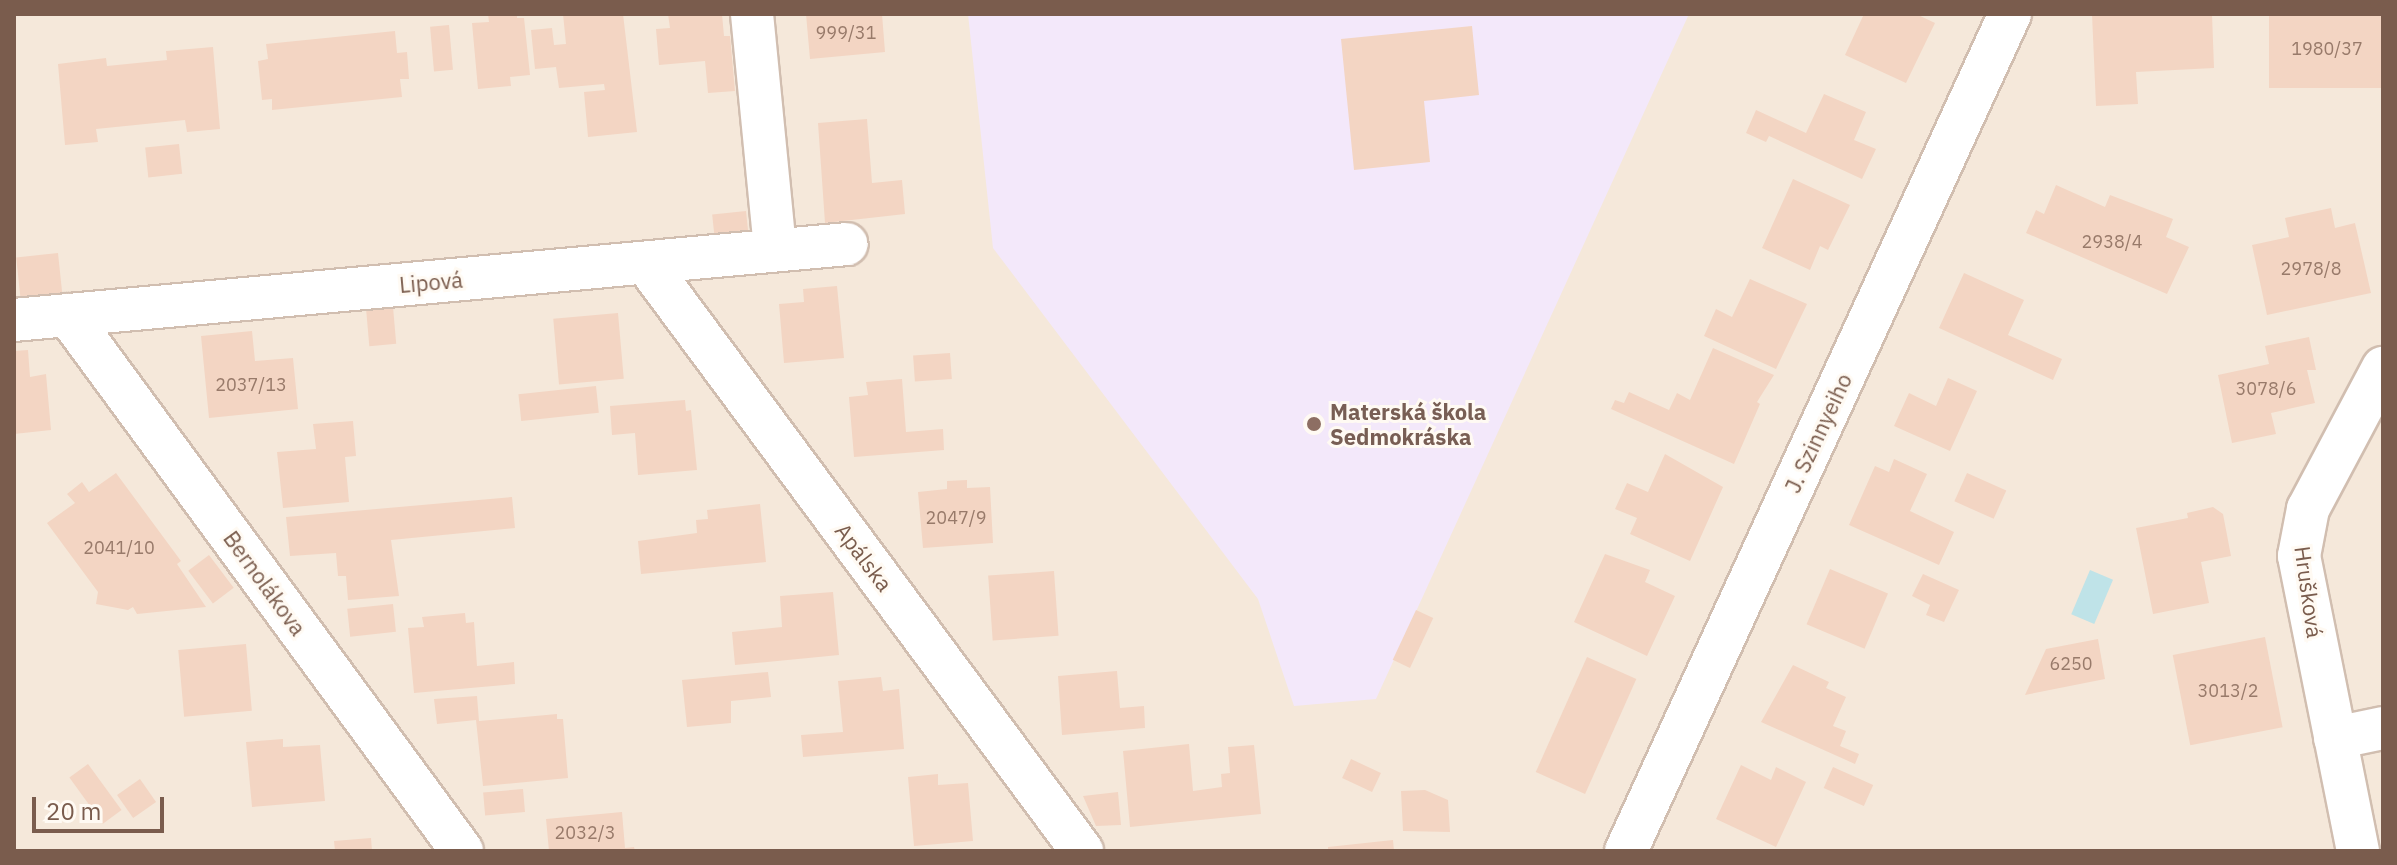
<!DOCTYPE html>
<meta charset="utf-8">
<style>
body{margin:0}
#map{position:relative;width:2397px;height:865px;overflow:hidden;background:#fdf6ec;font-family:"IBM Plex Sans",sans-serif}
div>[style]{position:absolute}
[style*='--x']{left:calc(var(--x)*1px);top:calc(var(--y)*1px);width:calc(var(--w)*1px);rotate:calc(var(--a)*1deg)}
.residential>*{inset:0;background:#f5e8da;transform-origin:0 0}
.education>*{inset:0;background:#f3e8fa}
.water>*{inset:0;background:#bfe3e8;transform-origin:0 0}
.building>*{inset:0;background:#f3d5c3;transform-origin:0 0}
.roads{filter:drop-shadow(2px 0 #d1beb0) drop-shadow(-2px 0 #d1beb0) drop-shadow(0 2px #d1beb0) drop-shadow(0 -2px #d1beb0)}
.minor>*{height:42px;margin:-21px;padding:0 21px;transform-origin:21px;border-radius:21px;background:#fff}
.dots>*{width:22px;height:22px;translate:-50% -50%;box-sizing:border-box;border:4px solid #fffaf3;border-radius:50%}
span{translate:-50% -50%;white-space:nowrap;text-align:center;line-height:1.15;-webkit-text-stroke:6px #fffaf3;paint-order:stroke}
.number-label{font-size:18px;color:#987a6a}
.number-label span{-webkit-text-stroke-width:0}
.street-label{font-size:22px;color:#7a5c4d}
.education-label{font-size:22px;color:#785e54;font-weight:700}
.left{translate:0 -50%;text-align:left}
.frame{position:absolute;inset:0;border:16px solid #7a5c4d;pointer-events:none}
.scale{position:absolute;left:32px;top:797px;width:132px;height:36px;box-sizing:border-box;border:4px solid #7a5c4d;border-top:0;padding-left:10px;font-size:24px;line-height:28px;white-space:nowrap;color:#7a5c4d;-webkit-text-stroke:6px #fffaf3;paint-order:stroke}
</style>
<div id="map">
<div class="residential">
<i style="left:14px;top:14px;width:2369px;height:837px"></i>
</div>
<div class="education">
<i style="clip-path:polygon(968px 14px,1689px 14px,1376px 699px,1294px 706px,1258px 599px,993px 248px)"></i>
</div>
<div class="water">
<i style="left:2090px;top:570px;width:25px;height:48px;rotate:23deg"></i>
</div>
<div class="building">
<i style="clip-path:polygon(488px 14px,517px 14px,517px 18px,524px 18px,530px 75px,510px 77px,511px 86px,478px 89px,472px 23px,489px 22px)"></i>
<i style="clip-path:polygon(563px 14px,623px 14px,637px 132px,588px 137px,584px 92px,605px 90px,604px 84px,559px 88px,556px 67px,535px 69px,531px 30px,552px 28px,554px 45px,566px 44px)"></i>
<i style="clip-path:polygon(668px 14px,722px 14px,724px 36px,730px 36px,735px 91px,708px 93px,705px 61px,659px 65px,656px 29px,670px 28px)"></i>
<i style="clip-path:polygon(806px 14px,882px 14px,885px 52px,810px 59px)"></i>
<i style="clip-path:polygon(1864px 14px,1916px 14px,1935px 23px,1906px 83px,1845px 55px)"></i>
<i style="clip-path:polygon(2092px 14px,2212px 14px,2214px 68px,2136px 72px,2138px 104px,2096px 106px)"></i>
<i style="left:2269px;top:14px;width:114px;height:74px"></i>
<i style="left:449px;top:25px;width:45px;height:19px;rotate:85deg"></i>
<i style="clip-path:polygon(1472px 26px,1479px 95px,1424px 101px,1430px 162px,1354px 170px,1341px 39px)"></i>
<i style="clip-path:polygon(395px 31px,397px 53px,407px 52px,409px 79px,400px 79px,402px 97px,272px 110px,272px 99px,262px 100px,258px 61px,268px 59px,266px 44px)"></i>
<i style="clip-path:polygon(213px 47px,220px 129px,187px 132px,185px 120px,96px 129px,98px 142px,65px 145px,58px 64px,106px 58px,107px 66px,167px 60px,166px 51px)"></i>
<i style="clip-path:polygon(1824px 94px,1866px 112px,1854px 140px,1876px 149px,1862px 179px,1769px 136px,1766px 142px,1746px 133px,1756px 110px,1806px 133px)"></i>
<i style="clip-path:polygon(867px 119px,872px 183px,902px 180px,905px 214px,825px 223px,818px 123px)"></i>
<i style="left:179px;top:144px;width:30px;height:34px;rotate:84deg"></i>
<i style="clip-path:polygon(1793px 179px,1850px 205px,1828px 250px,1820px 246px,1810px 270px,1762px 248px)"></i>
<i style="clip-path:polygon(2056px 185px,2105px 207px,2110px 195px,2173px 219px,2166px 237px,2189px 247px,2167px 294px,2026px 233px,2036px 210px,2044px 214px)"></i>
<i style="clip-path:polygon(2331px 208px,2335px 228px,2355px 223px,2371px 293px,2267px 315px,2252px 245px,2289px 237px,2285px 218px)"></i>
<i style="left:746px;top:211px;width:19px;height:34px;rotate:84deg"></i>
<i style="left:58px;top:253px;width:40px;height:42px;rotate:84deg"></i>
<i style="clip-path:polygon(1964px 273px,2024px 300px,2008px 335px,2062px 359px,2053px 380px,1939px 328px)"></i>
<i style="clip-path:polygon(1750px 279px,1807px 304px,1776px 369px,1704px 336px,1716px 309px,1732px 317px)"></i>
<i style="clip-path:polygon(837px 286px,844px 358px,784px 363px,779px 304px,804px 302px,803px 289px)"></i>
<i style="left:393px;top:307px;width:37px;height:27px;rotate:85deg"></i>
<i style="left:618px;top:313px;width:66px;height:65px;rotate:85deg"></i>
<i style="clip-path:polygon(252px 331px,255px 361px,293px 358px,298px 409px,209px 418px,201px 336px)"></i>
<i style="clip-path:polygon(2309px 337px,2316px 370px,2307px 370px,2315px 403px,2271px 413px,2276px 434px,2232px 443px,2218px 375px,2269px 364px,2265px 346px)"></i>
<i style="clip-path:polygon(1713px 348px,1774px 375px,1757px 402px,1760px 404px,1734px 464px,1611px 409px,1615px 400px,1624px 403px,1629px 392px,1669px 410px,1677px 393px,1690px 400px)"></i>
<i style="clip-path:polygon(28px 350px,30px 377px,46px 374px,51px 430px,14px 434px,14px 351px)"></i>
<i style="left:950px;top:353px;width:26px;height:37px;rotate:86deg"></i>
<i style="clip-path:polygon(1948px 378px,1977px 391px,1950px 451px,1894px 426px,1909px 393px,1936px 406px)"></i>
<i style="clip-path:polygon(902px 379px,906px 432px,943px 429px,944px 450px,854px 457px,849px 397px,868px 395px,866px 382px)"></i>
<i style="left:596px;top:386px;width:27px;height:78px;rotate:84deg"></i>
<i style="clip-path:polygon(685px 400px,686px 411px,691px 410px,697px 470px,638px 475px,635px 433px,612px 435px,610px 406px)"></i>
<i style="clip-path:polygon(353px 421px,356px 456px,345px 457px,349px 502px,283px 508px,277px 452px,316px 449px,313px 424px)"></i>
<i style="clip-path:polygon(1665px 454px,1723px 487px,1690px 561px,1630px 534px,1637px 518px,1615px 509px,1627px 483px,1648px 492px)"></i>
<i style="clip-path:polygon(1894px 459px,1927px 474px,1910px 511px,1954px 532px,1939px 565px,1849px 525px,1875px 466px,1889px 472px)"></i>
<i style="clip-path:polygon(116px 473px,181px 561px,177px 564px,206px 607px,137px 614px,133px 607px,128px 610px,96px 604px,98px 592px,47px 523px,75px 503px,67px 494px,82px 482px,89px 492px)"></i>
<i style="left:1967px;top:473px;width:43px;height:31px;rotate:24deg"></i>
<i style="clip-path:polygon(967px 480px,967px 488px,990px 487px,993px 543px,923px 548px,918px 492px,947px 489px,947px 481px)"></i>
<i style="clip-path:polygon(512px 497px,515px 528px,391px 540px,399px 596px,348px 600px,346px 576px,338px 576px,336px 553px,290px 556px,286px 517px)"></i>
<i style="clip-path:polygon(760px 504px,766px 562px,641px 574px,638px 541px,697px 533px,696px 520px,708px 519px,707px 510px)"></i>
<i style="clip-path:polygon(2213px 507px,2223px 514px,2231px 556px,2201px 562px,2209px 603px,2153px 614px,2136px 528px,2188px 518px,2187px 513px)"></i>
<i style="clip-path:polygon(1605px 554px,1650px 570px,1645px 582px,1675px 596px,1647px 656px,1574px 622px)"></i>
<i style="left:209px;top:555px;width:41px;height:26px;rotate:53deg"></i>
<i style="left:1830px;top:569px;width:63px;height:60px;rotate:23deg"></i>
<i style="left:1054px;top:571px;width:65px;height:66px;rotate:86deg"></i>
<i style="clip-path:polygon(1923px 574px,1959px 590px,1944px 622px,1926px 615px,1930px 605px,1912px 596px)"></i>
<i style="clip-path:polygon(833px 592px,839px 655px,735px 665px,732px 632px,782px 627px,780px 596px)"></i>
<i style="left:393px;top:604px;width:28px;height:46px;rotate:84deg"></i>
<i style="left:1416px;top:610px;width:19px;height:55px;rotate:25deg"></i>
<i style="clip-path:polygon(465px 613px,466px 623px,474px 622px,477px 666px,514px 662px,515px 684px,414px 693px,408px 628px,424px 627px,422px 617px)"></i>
<i style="left:2265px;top:637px;width:92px;height:94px;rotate:79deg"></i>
<i style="clip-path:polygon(2098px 639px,2105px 679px,2025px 695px,2046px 649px)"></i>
<i style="left:246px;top:644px;width:67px;height:68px;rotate:85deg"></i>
<i style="left:1587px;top:657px;width:54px;height:126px;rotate:24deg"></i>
<i style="clip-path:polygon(1793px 665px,1829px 682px,1826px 688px,1846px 697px,1833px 726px,1846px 731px,1840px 746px,1859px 754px,1855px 764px,1761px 722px)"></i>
<i style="clip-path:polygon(1117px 671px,1120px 708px,1144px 706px,1145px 728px,1062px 735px,1058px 676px)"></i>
<i style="clip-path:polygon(768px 672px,771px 697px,731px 701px,731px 723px,687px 727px,682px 680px)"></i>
<i style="clip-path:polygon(881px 677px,883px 691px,899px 689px,904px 749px,803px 757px,801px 735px,843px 732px,838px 681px)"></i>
<i style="clip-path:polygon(477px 696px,479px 721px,557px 714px,557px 719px,563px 719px,568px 778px,483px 786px,476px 720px,437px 724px,434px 699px)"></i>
<i style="clip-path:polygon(283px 739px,283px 747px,320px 745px,325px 801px,252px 807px,246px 742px)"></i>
<i style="clip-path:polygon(1189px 744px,1193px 791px,1222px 787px,1221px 774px,1230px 773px,1228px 747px,1254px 745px,1261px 814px,1130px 827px,1123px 751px)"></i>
<i style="left:1351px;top:759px;width:33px;height:21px;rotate:25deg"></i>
<i style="left:88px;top:764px;width:57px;height:23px;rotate:54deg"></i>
<i style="clip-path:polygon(1741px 765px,1771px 780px,1776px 767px,1806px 782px,1776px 847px,1716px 819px)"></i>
<i style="left:1833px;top:767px;width:44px;height:23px;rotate:24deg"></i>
<i style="clip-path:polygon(938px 774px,938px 785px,968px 783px,973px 841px,914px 846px,908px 777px)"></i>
<i style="left:140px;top:779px;width:28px;height:28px;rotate:55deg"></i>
<i style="left:523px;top:789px;width:23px;height:40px;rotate:85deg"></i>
<i style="clip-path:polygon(1425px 790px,1448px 800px,1450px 832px,1403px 831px,1401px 791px)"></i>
<i style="clip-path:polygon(1118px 792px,1121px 825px,1096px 826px,1083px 796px)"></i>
<i style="clip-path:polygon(622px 812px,625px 848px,634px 847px,635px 851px,549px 851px,546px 819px)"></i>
<i style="clip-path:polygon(371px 838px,372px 851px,335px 851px,334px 841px)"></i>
<i style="clip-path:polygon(1393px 840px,1394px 851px,1328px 851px,1328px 847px)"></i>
</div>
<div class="roads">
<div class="minor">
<i style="--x:752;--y:14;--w:237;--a:84.4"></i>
<i style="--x:646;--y:263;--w:732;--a:53.44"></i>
<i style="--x:68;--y:315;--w:665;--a:53.68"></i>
<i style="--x:14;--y:320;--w:836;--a:-5.21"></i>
<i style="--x:2335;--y:738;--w:49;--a:-11.8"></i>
<i style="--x:1626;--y:851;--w:921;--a:-65.36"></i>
<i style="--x:2358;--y:851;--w:301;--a:-101.3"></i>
<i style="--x:2299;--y:556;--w:48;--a:-79.2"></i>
<i style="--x:2308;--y:509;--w:160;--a:-62"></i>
</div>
</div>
<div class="dots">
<i style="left:1314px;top:424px;background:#8d6e63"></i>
</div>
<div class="number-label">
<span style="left:846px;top:33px">999/31</span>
<span style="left:2327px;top:49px">1980/37</span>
<span style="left:2112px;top:242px">2938/4</span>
<span style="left:2311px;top:269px">2978/8</span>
<span style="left:251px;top:385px">2037/13</span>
<span style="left:2266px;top:389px">3078/6</span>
<span style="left:956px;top:518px">2047/9</span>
<span style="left:119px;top:548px">2041/10</span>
<span style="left:2071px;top:664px">6250</span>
<span style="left:2228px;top:691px">3013/2</span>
<span style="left:585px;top:833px">2032/3</span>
</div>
<div class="street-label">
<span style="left:431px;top:282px;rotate:-5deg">Lipová</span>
<span style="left:1818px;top:433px;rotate:-65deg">J. Szinnyeiho</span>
<span style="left:864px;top:557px;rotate:53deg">Apálska</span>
<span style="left:265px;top:583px;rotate:54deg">Bernolákova</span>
<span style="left:2309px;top:592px;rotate:82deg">Hrušková</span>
</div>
<div class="education-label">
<span class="left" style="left:1330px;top:424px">Materská škola<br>Sedmokráska</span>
</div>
<div class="frame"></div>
<div class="scale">20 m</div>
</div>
